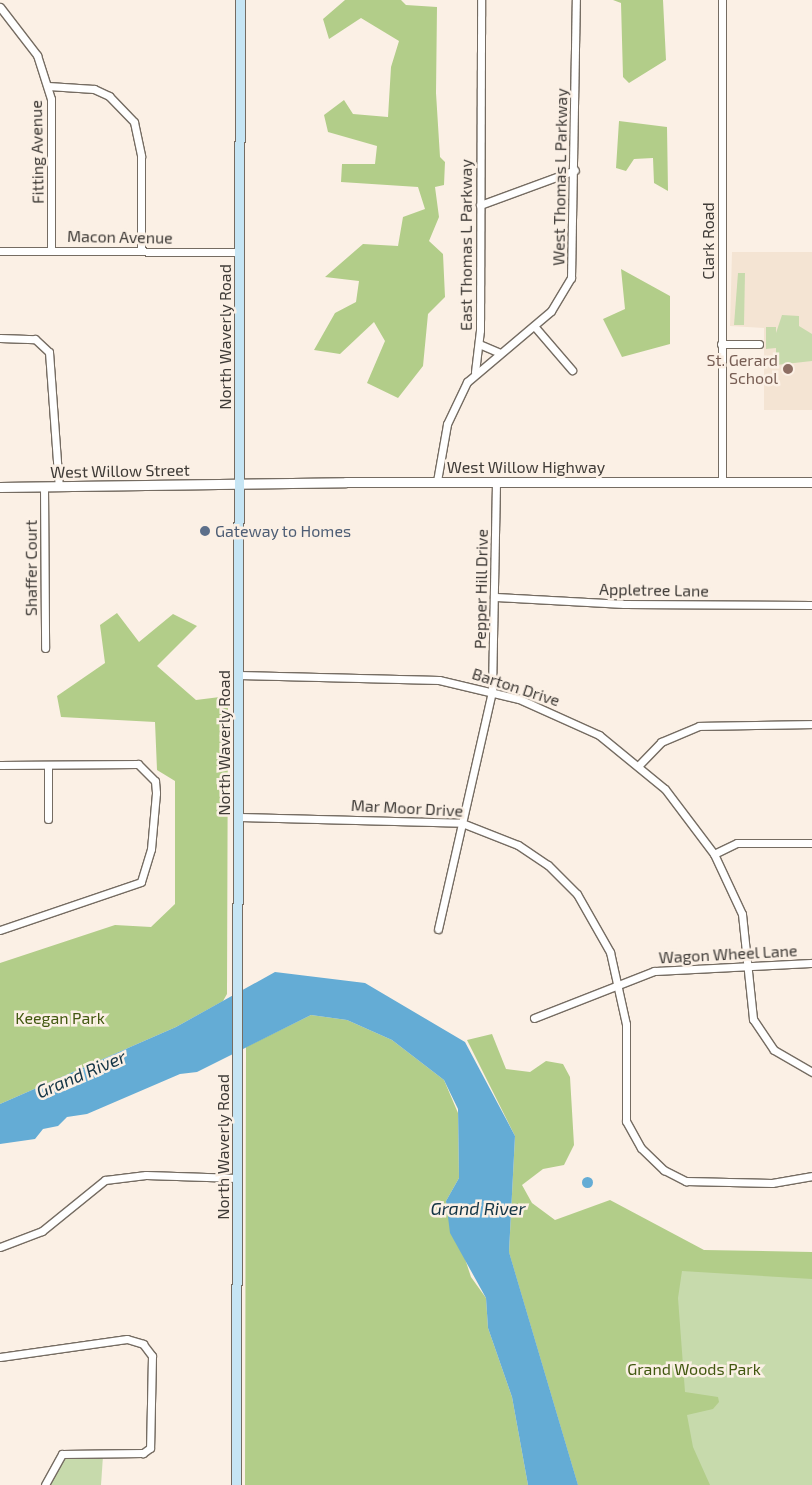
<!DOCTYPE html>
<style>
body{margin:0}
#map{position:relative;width:812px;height:1485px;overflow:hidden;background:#fbf0e5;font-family:"Exo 2",sans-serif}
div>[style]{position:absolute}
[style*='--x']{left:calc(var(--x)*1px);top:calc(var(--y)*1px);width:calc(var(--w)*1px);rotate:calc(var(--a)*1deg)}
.built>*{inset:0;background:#f4e4d3}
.green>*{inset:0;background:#c7daac}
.forest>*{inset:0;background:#b2cd89}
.water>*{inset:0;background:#64acd5}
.round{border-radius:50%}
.roads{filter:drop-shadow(1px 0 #756c62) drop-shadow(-1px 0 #756c62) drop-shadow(0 1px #756c62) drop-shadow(0 -1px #756c62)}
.minor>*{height:7px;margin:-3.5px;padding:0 3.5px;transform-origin:3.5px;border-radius:3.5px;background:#fff}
.tertiary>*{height:9px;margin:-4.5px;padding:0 4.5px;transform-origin:4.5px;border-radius:4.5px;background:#fff}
.secondary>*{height:9px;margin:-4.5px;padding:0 4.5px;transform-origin:4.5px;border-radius:4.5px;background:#c6e5f4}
.dots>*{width:14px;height:14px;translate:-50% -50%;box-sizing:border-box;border:2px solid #fbf0e5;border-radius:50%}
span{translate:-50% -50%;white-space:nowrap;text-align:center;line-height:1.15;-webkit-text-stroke:5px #fbf0e5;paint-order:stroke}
.street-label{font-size:16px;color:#3f3b37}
.education-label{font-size:16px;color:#785e54}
.right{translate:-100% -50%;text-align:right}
.service-label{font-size:16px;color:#4e5e75}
.left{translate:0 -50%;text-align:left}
.park-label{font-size:16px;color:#425810}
.water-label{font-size:18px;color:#133445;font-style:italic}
</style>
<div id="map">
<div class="built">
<i style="clip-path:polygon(732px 252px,812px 252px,812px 410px,764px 410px,764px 328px,730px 326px)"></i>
</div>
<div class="green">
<i style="clip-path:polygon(738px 273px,745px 273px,744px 325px,734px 325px)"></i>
<i style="clip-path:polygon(782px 315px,799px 316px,799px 326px,812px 334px,812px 361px,776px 365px,776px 348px,766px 349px,766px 327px,776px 327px,776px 333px)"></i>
<i style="clip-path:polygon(509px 1252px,812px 1252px,812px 1485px,578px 1485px)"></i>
<i style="clip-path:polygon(103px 1456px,101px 1485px,50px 1485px,63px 1457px)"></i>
</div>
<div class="forest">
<i style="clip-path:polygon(345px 0,401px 0,406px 5px,437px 7px,436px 93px,440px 157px,445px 162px,444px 185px,435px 187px,439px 217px,429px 241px,443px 254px,445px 297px,428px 314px,423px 366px,398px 398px,367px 383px,385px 341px,374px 322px,340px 354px,314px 350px,335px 313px,356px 302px,359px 281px,325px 277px,363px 244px,398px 246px,403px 217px,425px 209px,418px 187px,341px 182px,342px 164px,375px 164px,377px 146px,328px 132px,324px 115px,344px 100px,353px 114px,388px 117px,391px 67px,399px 41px,361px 18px,329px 39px,323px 19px)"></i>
<i style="clip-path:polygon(613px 0,663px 0,666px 60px,629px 83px,623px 77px,621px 3px)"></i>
<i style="clip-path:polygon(619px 121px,667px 127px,668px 191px,654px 183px,653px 158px,634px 159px,626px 171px,616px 168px)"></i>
<i style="clip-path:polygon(621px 269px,670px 296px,670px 344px,622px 357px,603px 319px,625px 309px)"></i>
<i style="clip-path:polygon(117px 613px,139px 642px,173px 614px,197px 626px,157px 666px,196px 700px,228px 696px,227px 994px,223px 1001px,176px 1027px,0 1104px,0 963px,115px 925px,151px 927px,175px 904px,175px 781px,157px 770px,155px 722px,61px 717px,57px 696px,105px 663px,100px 625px)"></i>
<i style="clip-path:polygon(311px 1015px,347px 1020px,392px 1040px,444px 1080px,458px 1113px,459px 1178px,446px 1201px,471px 1277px,486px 1298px,488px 1328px,512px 1397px,528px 1485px,245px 1485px,246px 1047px)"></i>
<i style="clip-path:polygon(492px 1034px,506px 1069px,530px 1072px,546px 1061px,563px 1064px,570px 1077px,574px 1145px,564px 1165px,543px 1169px,522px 1185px,532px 1203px,555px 1220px,610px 1200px,704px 1250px,812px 1252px,812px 1279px,682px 1271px,678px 1298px,685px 1392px,718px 1397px,719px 1402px,713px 1409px,687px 1415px,693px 1447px,710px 1485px,578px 1485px,509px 1252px,515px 1136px,467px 1040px)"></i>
</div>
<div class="water">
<i style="clip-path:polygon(275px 972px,365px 983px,465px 1042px,515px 1136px,509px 1252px,578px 1485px,528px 1485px,512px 1397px,488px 1328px,486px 1298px,450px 1233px,446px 1201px,459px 1178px,458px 1109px,444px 1080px,392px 1040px,347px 1020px,311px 1015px,197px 1072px,180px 1074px,87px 1114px,67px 1117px,58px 1126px,43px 1129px,35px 1139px,0 1144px,0 1104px,176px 1027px)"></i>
<i class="round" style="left:581.5px;top:1176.5px;width:11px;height:11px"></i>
</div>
<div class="roads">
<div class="minor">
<i style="--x:722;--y:0;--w:482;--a:90"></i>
<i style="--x:0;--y:7;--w:61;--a:52.4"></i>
<i style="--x:37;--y:55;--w:46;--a:72.3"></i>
<i style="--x:51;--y:99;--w:151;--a:90"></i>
<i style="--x:48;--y:86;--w:46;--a:3.7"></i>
<i style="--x:94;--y:89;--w:17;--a:25"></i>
<i style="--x:109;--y:96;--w:36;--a:46"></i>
<i style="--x:134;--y:122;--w:35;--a:78"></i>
<i style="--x:141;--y:156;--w:95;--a:90"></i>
<i style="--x:480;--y:205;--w:101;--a:-20.2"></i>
<i style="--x:0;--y:251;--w:240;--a:0.2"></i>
<i style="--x:535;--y:327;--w:57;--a:49.3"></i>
<i style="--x:0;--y:338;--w:35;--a:2"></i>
<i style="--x:35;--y:339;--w:19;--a:43"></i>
<i style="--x:49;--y:352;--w:135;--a:85.8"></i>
<i style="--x:479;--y:344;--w:23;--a:23"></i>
<i style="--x:721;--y:344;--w:38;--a:0"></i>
<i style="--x:475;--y:372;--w:42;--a:-83.2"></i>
<i style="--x:480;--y:330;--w:330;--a:-89.8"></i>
<i style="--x:437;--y:481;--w:58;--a:-80"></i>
<i style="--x:447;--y:424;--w:47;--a:-64.5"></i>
<i style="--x:467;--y:382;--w:110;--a:-40.2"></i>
<i style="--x:551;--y:311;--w:39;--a:-59"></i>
<i style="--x:571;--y:278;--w:278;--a:-89"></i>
<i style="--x:44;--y:487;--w:161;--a:89.6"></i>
<i style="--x:496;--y:597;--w:128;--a:3.1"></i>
<i style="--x:624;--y:604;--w:188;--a:0.3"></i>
<i style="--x:239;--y:675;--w:200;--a:1.4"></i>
<i style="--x:439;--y:680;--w:82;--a:13.4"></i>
<i style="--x:519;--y:699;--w:88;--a:24.2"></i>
<i style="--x:599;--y:735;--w:85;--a:39.3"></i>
<i style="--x:665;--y:789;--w:81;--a:53"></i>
<i style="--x:714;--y:854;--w:66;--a:65"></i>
<i style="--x:742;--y:914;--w:106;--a:84"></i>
<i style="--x:753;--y:1019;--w:37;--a:56"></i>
<i style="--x:774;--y:1050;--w:44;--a:30.1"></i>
<i style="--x:0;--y:765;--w:138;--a:-0.4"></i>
<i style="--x:138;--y:764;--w:24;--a:45"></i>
<i style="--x:155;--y:781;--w:12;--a:85"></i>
<i style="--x:156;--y:793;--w:56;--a:95.1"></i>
<i style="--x:151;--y:849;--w:34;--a:107"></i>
<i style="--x:141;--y:882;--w:149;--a:161.2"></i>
<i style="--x:48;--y:765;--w:54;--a:90"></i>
<i style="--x:639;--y:765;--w:32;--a:-46"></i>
<i style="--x:661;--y:742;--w:41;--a:-22.8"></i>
<i style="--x:699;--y:726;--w:113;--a:-1"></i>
<i style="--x:240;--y:817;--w:222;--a:1.5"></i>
<i style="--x:462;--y:823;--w:60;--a:21.4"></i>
<i style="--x:518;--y:845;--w:36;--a:34"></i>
<i style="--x:548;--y:865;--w:41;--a:45"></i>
<i style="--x:577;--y:894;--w:67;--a:60.4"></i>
<i style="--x:610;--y:952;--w:74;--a:77.5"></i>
<i style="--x:626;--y:1024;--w:97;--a:90"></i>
<i style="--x:626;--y:1121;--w:31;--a:61"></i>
<i style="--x:641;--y:1148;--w:32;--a:44"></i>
<i style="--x:664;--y:1170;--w:25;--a:27"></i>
<i style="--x:686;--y:1181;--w:86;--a:1.3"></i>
<i style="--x:772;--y:1183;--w:41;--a:-9.9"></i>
<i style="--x:714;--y:854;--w:25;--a:-26"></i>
<i style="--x:737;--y:843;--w:75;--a:0"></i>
<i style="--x:438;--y:929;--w:244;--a:-77.2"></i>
<i style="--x:492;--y:691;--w:209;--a:-88.9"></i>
<i style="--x:534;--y:1018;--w:129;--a:-21.4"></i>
<i style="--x:654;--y:971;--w:158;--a:-2.9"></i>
<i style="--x:0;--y:1247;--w:45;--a:-20.9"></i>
<i style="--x:42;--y:1231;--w:81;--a:-39"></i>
<i style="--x:105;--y:1180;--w:41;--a:-7"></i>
<i style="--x:146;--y:1175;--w:91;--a:1.9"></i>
<i style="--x:0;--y:1357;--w:128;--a:-8.1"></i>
<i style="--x:127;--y:1339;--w:17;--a:17"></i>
<i style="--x:143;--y:1344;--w:15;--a:53"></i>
<i style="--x:152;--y:1356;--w:92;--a:91.2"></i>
<i style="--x:150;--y:1448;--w:9;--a:144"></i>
<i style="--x:143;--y:1453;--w:81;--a:179.3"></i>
<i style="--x:62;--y:1454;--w:35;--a:119"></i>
</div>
<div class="tertiary">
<i style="--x:0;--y:487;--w:346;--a:-0.8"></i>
<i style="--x:346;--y:482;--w:466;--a:0"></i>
</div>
<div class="secondary">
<i style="--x:236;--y:1485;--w:1485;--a:-89.85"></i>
</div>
</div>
<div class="dots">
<i style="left:788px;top:369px;background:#8d6e63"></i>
<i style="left:205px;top:531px;background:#5c6f8a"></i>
</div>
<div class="street-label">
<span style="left:37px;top:152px;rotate:-91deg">Fitting Avenue</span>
<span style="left:560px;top:177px;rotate:-89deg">West Thomas L Parkway</span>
<span style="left:120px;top:237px;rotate:1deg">Macon Avenue</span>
<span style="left:708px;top:241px;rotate:-90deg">Clark Road</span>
<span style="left:466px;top:245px;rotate:-90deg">East Thomas L Parkway</span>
<span style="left:225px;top:337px;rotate:-90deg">North Waverly Road</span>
<span style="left:526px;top:467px">West Willow Highway</span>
<span style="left:120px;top:471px;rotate:-1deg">West Willow Street</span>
<span style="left:31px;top:568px;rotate:-90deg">Shaffer Court</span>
<span style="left:481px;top:589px;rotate:-89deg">Pepper Hill Drive</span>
<span style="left:654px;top:590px;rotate:1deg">Appletree Lane</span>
<span style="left:516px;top:687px;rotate:18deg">Barton Drive</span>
<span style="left:224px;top:743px;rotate:-90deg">North Waverly Road</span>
<span style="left:407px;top:808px;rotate:3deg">Mar Moor Drive</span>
<span style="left:728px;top:954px;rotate:-3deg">Wagon Wheel Lane</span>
<span style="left:223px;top:1147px;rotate:-90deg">North Waverly Road</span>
</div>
<div class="education-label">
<span class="right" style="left:778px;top:369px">St. Gerard<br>School</span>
</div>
<div class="service-label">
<span class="left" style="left:215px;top:531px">Gateway to Homes</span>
</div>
<div class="park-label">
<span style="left:60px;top:1018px">Keegan Park</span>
<span style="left:694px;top:1369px">Grand Woods Park</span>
</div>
<div class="water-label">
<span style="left:81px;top:1074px;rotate:-23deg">Grand River</span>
<span style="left:478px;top:1208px">Grand River</span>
</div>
</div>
